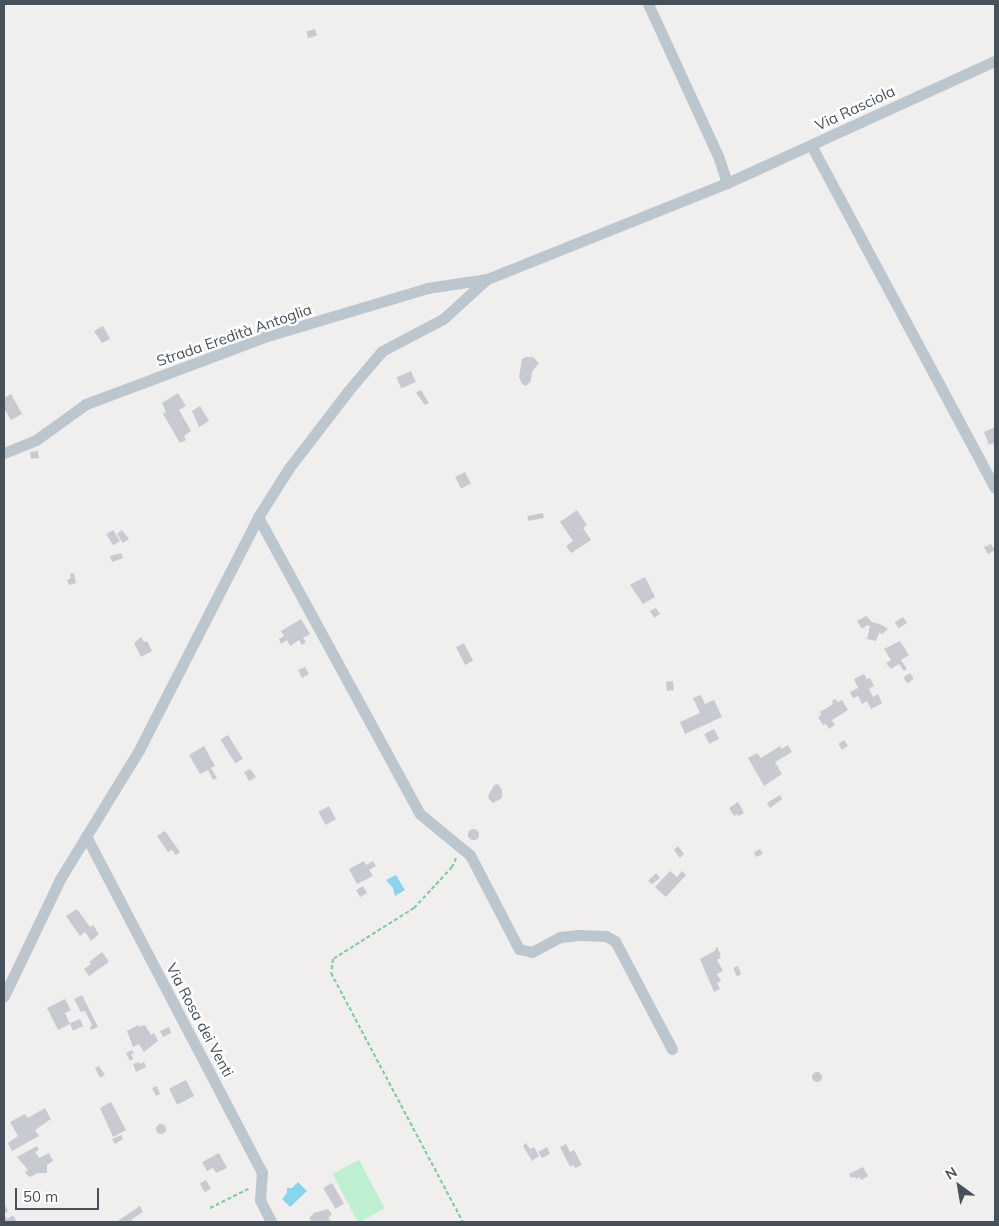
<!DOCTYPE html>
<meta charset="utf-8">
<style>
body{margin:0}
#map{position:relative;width:999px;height:1226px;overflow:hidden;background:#f1eeee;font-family:Mulish,sans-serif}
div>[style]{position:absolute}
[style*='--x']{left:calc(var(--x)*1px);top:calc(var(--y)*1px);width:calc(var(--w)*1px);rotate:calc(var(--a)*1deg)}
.green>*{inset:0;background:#bcf0d1;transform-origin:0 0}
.water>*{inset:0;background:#88d6ed}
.building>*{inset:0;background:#c8cad1;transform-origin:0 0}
.round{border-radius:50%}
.path>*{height:2px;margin-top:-1px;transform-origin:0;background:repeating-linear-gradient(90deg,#73cea3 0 4px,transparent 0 6.5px)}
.minor>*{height:11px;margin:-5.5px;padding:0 5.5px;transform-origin:5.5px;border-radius:5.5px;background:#bcc6ce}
span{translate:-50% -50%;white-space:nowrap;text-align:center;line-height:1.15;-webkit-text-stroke:5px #fff;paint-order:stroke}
.street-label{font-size:15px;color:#46515c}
.frame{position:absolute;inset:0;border:5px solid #46515c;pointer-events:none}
.north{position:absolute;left:934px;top:1161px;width:50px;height:50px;-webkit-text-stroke:4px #fff;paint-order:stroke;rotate:328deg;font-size:14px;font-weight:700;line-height:20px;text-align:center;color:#46515c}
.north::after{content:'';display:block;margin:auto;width:18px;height:22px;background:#46515c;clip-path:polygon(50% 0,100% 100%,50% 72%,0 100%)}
.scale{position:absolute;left:15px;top:1188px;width:84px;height:22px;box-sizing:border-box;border:2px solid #46515c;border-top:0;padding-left:6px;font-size:15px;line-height:18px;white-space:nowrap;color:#46515c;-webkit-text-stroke:4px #fff;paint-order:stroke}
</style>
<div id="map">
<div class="green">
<i style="left:359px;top:1160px;width:55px;height:30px;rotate:62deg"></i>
</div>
<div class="water">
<i style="clip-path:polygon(396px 875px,405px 890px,395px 896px,393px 888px,386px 880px)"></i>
<i style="clip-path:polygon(298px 1182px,307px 1191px,290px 1207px,282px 1199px,287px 1193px,287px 1188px,292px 1188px)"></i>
</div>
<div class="building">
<i style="left:315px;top:29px;width:7px;height:9px;rotate:74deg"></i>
<i style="clip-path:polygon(103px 326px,110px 339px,102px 343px,94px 331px)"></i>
<i style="clip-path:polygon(526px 357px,533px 357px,539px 363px,532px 372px,531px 381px,526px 386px,522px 384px,519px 377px,522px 359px)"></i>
<i style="left:411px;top:371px;width:12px;height:16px;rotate:66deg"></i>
<i style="clip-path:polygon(421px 390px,429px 403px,425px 405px,416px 393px)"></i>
<i style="clip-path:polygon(178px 393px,186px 406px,179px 410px,191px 431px,184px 436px,186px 440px,180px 443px,163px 414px,166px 412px,162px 403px)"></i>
<i style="clip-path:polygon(11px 394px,22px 414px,11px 420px,4px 408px,4px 398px)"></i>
<i style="clip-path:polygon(200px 406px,209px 421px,199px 427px,192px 411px)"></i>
<i style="clip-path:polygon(995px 427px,995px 448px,993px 443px,989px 445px,984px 432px)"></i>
<i style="left:38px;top:451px;width:7px;height:8px;rotate:82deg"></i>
<i style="left:465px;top:472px;width:13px;height:11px;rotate:63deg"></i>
<i style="clip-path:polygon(577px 510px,587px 525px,583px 528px,591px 540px,571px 553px,566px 546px,573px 541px,560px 522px)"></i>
<i style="left:543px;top:513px;width:5px;height:16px;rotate:79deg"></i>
<i style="left:113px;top:530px;width:13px;height:8px;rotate:58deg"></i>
<i style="clip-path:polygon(122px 530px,129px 539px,123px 543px,117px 534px)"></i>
<i style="clip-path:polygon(991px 544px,995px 550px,988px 554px,984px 547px)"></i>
<i style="clip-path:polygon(121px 553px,123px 558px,112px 562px,110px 556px)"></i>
<i style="clip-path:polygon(74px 573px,76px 583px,69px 585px,67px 580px,71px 578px,70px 574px)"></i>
<i style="clip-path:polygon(645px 577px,655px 597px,643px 604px,630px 585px)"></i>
<i style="clip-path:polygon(656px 608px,660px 614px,654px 618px,650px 611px)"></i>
<i style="clip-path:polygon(866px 616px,872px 622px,882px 625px,888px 629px,882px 634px,879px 633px,876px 641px,867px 639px,870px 626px,867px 625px,862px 629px,857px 621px)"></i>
<i style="left:903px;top:617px;width:7px;height:10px;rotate:56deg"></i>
<i style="clip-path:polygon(301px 619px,310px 634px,303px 638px,306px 642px,302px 645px,299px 640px,290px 646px,287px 640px,281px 644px,279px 639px,284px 636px,281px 631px)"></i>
<i style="clip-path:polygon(141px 637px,144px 642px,147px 641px,152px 651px,141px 657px,134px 643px)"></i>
<i style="clip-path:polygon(900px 641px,909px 655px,901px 660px,907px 669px,904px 671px,899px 664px,891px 669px,886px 663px,891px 660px,884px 649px)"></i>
<i style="left:464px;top:643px;width:20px;height:9px;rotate:63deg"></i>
<i style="clip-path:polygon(305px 667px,309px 674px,302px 678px,298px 670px)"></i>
<i style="left:910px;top:673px;width:7px;height:8px;rotate:56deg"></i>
<i style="clip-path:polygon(864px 674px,867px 679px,870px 678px,874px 686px,869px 689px,873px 697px,878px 694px,882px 703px,871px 709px,867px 701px,862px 704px,858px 696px,853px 698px,850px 692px,858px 688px,854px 679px)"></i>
<i style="left:673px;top:681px;width:9px;height:7px;rotate:84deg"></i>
<i style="clip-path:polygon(701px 695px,705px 704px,714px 700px,722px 717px,685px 734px,680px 722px,700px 713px,693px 698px)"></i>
<i style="clip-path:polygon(835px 699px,838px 702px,842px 700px,848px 710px,832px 720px,835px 725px,829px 729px,826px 724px,823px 725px,818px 717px,821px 715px,820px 712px,833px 704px,832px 701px)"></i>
<i style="left:714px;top:729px;width:11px;height:11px;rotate:63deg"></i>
<i style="left:228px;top:735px;width:28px;height:9px;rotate:58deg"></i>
<i style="left:844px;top:740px;width:7px;height:7px;rotate:56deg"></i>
<i style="clip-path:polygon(788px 745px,792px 752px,775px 762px,782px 774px,764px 786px,748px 758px,757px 753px,761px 758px,780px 746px,782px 749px)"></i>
<i style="clip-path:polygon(204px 746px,215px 766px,211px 768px,217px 778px,213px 780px,208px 770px,200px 774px,189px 755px)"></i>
<i style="clip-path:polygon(250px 769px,256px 777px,249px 781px,244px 772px)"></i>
<i style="clip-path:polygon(498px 784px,502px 790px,502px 798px,493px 803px,489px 799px,488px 796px,494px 785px)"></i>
<i style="clip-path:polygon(780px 795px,782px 799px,770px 808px,767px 803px)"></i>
<i style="clip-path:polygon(738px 802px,744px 813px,738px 816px,737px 814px,734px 816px,729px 808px)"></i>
<i style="left:329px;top:806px;width:15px;height:12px;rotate:62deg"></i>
<i class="round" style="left:467.5px;top:828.5px;width:11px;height:11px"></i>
<i style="clip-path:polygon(165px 831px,180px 852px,176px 855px,172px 850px,168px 852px,157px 836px)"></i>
<i style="clip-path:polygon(678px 846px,684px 854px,680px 858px,674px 850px)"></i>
<i style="clip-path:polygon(760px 849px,763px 854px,756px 857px,754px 852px)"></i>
<i style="clip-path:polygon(364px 861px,366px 865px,373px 861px,376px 866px,369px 870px,373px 876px,357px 884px,349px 869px)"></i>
<i style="clip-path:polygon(670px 871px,677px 877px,682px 871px,686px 875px,666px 897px,655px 887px)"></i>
<i style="clip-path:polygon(656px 873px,660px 878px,652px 884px,648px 881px)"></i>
<i style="left:363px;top:886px;width:8px;height:8px;rotate:60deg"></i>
<i style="clip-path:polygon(77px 909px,90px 927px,93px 925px,99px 934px,91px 941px,85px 932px,80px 936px,66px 916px)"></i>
<i style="clip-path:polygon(717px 947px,721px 955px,719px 956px,721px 958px,717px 960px,723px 971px,717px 974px,721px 981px,717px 983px,720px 989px,714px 992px,700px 959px,716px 950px,715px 949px)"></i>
<i style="clip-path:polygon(102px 952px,109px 962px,89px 976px,84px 969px,91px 964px,89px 962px)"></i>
<i style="left:738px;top:966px;width:9px;height:5px;rotate:69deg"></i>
<i style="clip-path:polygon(82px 995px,98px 1027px,91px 1030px,90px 1027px,92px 1025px,85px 1011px,81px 1012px,74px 999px)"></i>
<i style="clip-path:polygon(65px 999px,71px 1010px,65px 1013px,70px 1024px,58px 1030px,47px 1008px)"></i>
<i style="left:80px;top:1019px;width:8px;height:11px;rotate:67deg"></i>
<i style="clip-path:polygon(138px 1025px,139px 1027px,145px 1025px,151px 1035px,154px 1033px,158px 1041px,144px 1052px,139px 1044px,133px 1047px,127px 1031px)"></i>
<i style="clip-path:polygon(169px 1027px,171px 1033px,163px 1037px,160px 1031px)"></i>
<i style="clip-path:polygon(132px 1050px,134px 1053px,131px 1054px,133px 1059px,130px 1061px,126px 1053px)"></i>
<i style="clip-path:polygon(139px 1062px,140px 1064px,144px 1062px,146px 1067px,136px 1072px,133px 1064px)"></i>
<i style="clip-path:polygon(99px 1066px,105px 1075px,100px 1078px,95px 1068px)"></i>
<i class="round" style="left:812px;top:1072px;width:10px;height:10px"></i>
<i style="left:186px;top:1080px;width:18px;height:19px;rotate:63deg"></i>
<i style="clip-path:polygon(157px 1086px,160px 1094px,156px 1096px,152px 1088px)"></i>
<i style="clip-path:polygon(111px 1102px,126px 1130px,113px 1137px,100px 1108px)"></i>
<i style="clip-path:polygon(45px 1108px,51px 1119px,35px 1130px,39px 1136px,12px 1151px,8px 1143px,18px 1136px,10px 1122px,25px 1114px,28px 1118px)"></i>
<i class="round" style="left:156px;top:1124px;width:10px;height:10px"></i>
<i style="clip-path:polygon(121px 1135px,123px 1139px,115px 1144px,112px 1139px)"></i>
<i style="clip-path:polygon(526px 1143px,530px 1149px,534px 1147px,539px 1156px,532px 1161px,523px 1146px)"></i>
<i style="clip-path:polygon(566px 1144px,570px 1152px,574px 1150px,582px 1165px,575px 1168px,573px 1165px,570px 1167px,560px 1147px)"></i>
<i style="clip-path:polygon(37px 1146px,39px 1150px,35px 1152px,39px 1158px,49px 1153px,53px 1161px,47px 1165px,47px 1173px,38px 1173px,30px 1177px,27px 1175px,25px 1172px,28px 1170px,17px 1157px)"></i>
<i style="clip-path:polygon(547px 1147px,550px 1154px,542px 1158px,538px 1152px)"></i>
<i style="clip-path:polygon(219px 1153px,227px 1168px,216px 1173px,213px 1168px,207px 1171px,202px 1162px)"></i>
<i style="clip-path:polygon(863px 1167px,868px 1176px,861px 1180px,860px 1177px,856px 1179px,855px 1177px,851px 1178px,849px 1174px)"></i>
<i style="left:206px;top:1180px;width:10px;height:7px;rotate:61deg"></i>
<i style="left:332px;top:1183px;width:24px;height:10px;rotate:60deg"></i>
<i style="clip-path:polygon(4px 1203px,8px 1211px,4px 1214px,7px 1219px,13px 1215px,17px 1222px,4px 1222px)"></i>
<i style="clip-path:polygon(140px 1206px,143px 1212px,131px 1220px,133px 1222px,116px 1222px)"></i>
<i style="clip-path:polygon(328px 1209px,332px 1214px,328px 1218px,332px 1222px,309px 1222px,311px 1220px,309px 1218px,314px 1213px)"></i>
</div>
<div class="path">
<i style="--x:456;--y:858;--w:10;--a:114"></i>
<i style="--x:452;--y:867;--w:56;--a:132.8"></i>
<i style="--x:414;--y:908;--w:96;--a:147.8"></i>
<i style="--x:333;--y:959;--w:14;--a:98"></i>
<i style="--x:331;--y:973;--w:282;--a:62.1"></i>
<i style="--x:210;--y:1208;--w:45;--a:-26.6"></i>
</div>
<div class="minor">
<i style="--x:811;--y:145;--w:389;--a:61.8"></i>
<i style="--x:727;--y:183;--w:294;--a:-24.5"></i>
<i style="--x:4;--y:453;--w:35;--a:-22"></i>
<i style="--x:36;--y:440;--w:62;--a:-35.8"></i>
<i style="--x:86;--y:404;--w:190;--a:-20.6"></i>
<i style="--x:264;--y:337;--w:170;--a:-16.7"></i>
<i style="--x:427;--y:288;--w:61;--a:-8.5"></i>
<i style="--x:258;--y:517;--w:338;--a:61.4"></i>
<i style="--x:420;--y:814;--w:65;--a:39.4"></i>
<i style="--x:470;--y:855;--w:106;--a:62.5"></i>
<i style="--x:519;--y:949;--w:13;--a:13"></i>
<i style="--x:532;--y:952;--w:32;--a:-28"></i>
<i style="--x:560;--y:937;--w:19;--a:-6"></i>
<i style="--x:579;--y:935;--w:27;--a:2"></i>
<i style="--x:606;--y:936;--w:10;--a:29"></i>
<i style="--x:615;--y:941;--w:122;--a:62.2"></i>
<i style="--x:86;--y:836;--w:379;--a:62.4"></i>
<i style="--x:262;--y:1172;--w:28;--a:94"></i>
<i style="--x:260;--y:1200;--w:25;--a:63"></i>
<i style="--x:4;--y:996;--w:130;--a:-64.4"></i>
<i style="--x:60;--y:879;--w:151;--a:-58.5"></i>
<i style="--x:139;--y:750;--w:262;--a:-62.9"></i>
<i style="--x:258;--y:517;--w:58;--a:-57.7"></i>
<i style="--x:289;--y:468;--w:97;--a:-52.5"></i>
<i style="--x:348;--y:391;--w:52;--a:-49.6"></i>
<i style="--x:382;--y:351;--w:69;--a:-27.7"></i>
<i style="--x:443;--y:319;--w:59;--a:-42.3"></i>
<i style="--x:487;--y:279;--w:258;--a:-21.8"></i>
<i style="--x:727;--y:183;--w:28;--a:-108"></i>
<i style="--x:718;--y:156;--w:167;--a:-114.7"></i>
</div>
<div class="street-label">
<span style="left:855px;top:108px;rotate:-25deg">Via Rasciola</span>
<span style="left:234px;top:335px;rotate:-19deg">Strada Eredità Antoglia</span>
<span style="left:200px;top:1020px;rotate:62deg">Via Rosa dei Venti</span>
</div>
<div class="frame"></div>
<div class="north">N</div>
<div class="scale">50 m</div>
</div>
